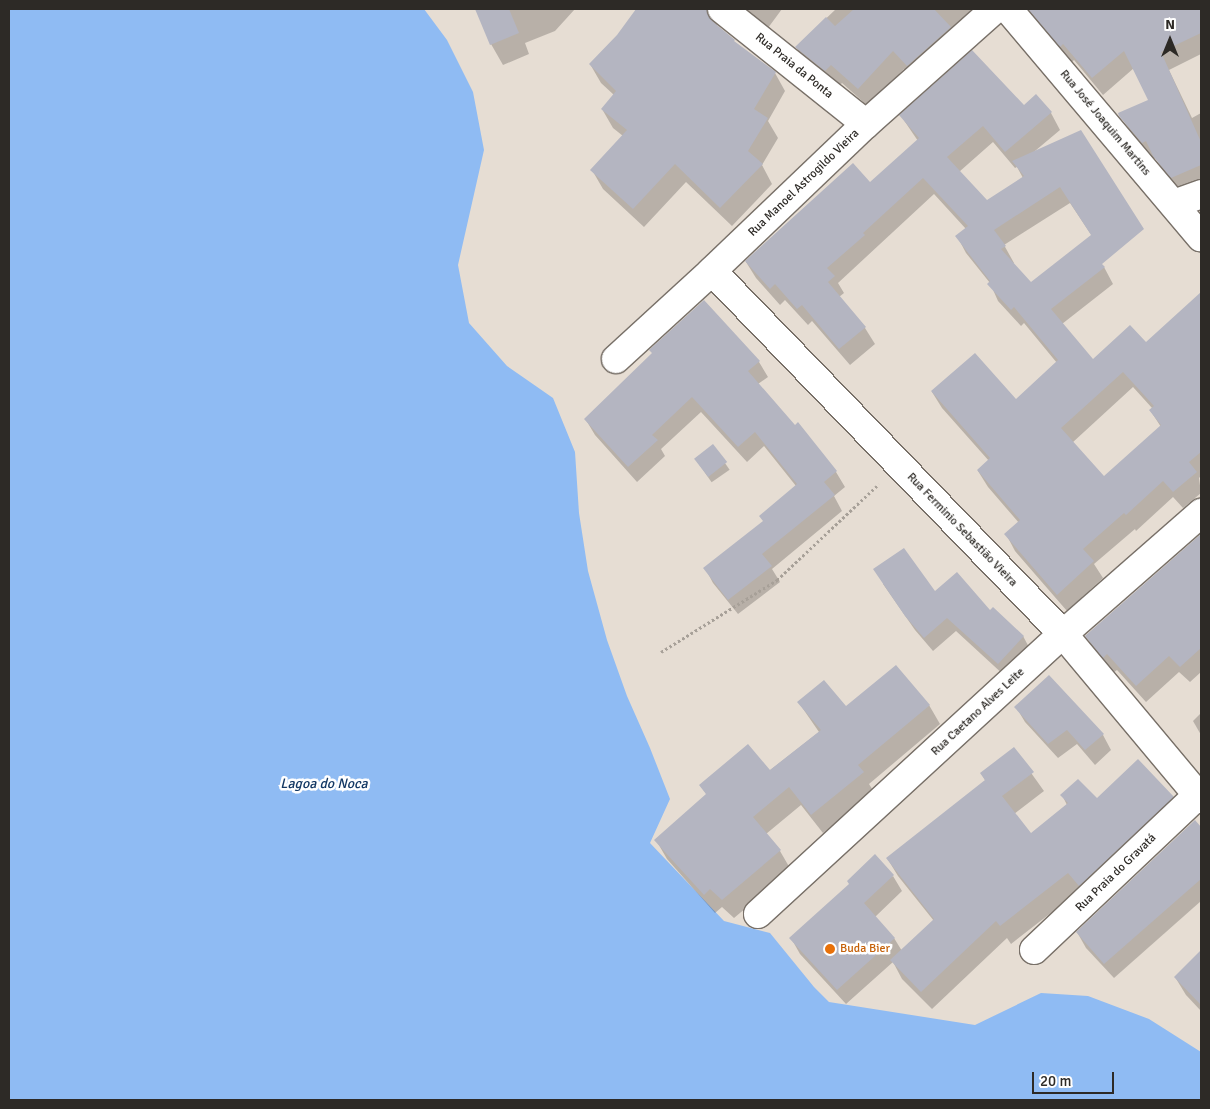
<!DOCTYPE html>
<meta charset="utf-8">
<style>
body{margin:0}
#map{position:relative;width:1210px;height:1109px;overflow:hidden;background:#e6ddd3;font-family:Signika,sans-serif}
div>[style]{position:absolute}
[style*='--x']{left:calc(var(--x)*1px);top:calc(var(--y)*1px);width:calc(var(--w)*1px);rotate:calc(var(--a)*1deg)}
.water>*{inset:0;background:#8fbbf3}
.shadow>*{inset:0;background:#0003;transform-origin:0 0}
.building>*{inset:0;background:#b4b5c1;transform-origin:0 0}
.path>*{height:3px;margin-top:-1.5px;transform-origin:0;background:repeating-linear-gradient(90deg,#a7a098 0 2.5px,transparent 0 5px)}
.roads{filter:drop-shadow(1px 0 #787068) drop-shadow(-1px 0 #787068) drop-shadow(0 1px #787068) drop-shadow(0 -1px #787068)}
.minor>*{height:28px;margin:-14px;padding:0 14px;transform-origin:14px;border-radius:14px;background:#fff}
.dots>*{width:14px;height:14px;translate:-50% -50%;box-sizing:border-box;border:2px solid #fff;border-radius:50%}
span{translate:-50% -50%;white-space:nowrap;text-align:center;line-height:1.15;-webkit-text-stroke:5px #fff;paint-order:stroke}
.street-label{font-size:12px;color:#2d2a26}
.food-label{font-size:12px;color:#c56008}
.left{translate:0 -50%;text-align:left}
.water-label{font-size:14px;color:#133864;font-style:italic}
.frame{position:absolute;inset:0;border:10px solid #2d2a26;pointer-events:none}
.north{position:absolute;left:1145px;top:15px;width:50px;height:50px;-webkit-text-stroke:4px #fff;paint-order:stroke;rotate:0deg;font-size:14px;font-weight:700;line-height:20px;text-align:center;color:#2d2a26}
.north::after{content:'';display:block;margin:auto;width:18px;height:22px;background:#2d2a26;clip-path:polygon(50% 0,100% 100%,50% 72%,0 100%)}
.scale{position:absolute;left:1032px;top:1072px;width:82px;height:22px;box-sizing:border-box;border:2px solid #2d2a26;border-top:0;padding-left:6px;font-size:15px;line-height:18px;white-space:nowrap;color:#2d2a26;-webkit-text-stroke:4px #fff;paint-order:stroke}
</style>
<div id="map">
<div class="water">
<i style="clip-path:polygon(9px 9px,424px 9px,447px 40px,473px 92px,484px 150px,458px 265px,469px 323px,507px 366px,553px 398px,575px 452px,579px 513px,588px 571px,607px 640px,627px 696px,650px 748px,670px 799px,650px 843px,724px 921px,770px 933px,814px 987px,829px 1002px,975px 1025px,1041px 993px,1088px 996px,1149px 1019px,1201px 1052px,1201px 1100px,9px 1100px)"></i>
</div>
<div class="shadow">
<i style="clip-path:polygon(477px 9px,575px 9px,555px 31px,525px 43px,529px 54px,503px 65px,491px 44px)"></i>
<i style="clip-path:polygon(638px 9px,782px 9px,765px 32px,720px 18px,717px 26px,737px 45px,775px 73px,785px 91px,768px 121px,778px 138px,762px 165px,772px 184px,732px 226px,686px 182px,644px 227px,603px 189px,592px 170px,623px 136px,613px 128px,602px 109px,614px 95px,601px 83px,590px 64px,618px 35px)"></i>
<i style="clip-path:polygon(836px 9px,970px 9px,971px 11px,951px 30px,919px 84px,904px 69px,869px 107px,842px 83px,836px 89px,807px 66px,796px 47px)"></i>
<i style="clip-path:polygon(1027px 9px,1201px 9px,1201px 54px,1169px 70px,1192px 118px,1201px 113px,1201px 186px,1182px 194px,1165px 174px,1156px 158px,1153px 159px,1130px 131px,1120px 114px,1150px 101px,1134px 68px,1103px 95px,1074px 60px,1071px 63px)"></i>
<i style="clip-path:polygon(evenodd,1036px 96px,1051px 113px,1060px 130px,1035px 151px,1132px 215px,1090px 233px,1070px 203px,1004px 245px,1014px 263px,1013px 264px,1031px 284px,1104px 267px,1113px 284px,1062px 324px,1093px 361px,1146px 344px,1199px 295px,1201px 298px,1201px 476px,1199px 478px,1201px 493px,1183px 508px,1173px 497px,1136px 531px,1135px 529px,1094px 564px,1103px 578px,1067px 611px,1015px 551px,1006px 534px,1019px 523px,988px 487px,978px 471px,989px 461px,942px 408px,932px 392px,1016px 401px,1057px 363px,1024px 323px,1021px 326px,998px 301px,990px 283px,966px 253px,957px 236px,966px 229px,934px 194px,838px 283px,844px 293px,839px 297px,865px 328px,875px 344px,850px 365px,812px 321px,808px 325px,785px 300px,780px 305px,756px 278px,746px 262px,870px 183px,918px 141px,901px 116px,1024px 106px,1036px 96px,993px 142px,1015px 168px,1017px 167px,1023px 178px,987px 202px,959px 172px,993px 142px,1036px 96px,1133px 387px,1152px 408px,1150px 410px,1161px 427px,1103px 478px,1072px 443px,1133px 387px)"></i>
<i style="clip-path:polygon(704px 302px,759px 362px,768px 377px,758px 384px,795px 426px,798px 424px,836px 472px,845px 487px,834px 496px,842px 511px,772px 569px,780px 582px,738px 614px,713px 583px,705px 568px,764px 522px,796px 486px,764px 446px,747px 462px,701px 412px,661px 449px,665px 456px,637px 482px,595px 435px,586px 420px)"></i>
<i style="left:713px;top:446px;width:29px;height:22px;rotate:55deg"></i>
<i style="clip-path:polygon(1201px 535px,1201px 672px,1190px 682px,1179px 672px,1146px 702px,1117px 670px,1113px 673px,1096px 652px,1086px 636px)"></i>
<i style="clip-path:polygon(883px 584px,935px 593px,990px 612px,1023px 636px,1031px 651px,1006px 677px,956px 631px,933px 651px,915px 630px)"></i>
<i style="clip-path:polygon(799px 703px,846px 708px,929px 705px,940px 724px,869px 784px,874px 792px,823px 833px,801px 805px,766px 834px,780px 851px,791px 870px,734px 918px,722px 907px,715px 913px,667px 859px,656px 840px,707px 795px,700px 785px,769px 771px,819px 732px)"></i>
<i style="clip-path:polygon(1016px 707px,1103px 735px,1111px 750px,1095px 765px,1077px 744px,1058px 758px,1025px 722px)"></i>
<i style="clip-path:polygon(1201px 713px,1201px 735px,1193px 721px)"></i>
<i style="clip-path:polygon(1014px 749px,1044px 791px,1014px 814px,1031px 834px,1067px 805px,1062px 795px,1097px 800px,1173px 797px,1183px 816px,1079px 891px,1011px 944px,1007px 938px,932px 1009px,902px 979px,893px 962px,846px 1004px,800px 954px,791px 938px,893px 876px,902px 891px,875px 917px,894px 938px,902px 951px,934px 921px,898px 876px,887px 858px,986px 782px,981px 773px)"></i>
<i style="clip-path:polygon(1195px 821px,1201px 828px,1201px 901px,1114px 978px,1086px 948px,1077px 932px)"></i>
<i style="clip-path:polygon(1201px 952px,1201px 1011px,1186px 995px,1175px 977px)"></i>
</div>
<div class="building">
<i style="clip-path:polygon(475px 9px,509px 9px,519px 33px,490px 45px)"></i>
<i style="clip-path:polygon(636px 9px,707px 9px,712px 21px,735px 40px,734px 41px,776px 72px,754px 109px,768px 118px,748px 151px,763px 164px,720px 208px,675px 164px,633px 209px,590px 170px,627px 130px,601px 109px,616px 91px,589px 64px,617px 35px)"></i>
<i style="clip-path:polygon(854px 9px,934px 9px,951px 27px,907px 66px,893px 51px,858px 89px,831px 65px,825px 71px,795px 47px,826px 17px,835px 26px)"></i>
<i style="clip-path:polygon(1028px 9px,1201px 9px,1201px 33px,1161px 52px,1201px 142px,1201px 165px,1171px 178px,1153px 156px,1146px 141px,1142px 143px,1119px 116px,1118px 113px,1148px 100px,1124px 51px,1092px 78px,1063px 44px,1060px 47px)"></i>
<i style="clip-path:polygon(evenodd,972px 50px,1024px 105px,1036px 94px,1052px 112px,1005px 152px,983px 126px,947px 157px,987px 200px,1024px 176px,1012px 161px,1081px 130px,1144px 229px,1102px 264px,1105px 267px,1051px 309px,1093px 359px,1130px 325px,1146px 342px,1201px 292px,1201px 452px,1189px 462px,1197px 472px,1173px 492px,1163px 481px,1126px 515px,1124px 513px,1083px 549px,1094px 561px,1057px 595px,1004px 534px,1020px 520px,977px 470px,990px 458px,931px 391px,975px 353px,1016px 399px,1058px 360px,1014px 307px,1011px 310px,987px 284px,990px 281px,955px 236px,968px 226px,923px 178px,863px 233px,865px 235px,827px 268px,835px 276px,828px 282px,866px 327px,839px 349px,802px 305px,797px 309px,775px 284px,770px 289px,745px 261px,853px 163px,870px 182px,919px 138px,899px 115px,972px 50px,1060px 187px,1091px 235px,1031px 282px,1001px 249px,1006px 246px,994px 230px,1060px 187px,972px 50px,1123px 372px,1154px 406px,1149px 410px,1161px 425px,1104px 476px,1061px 428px,1123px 372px)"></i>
<i style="clip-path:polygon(704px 300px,760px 361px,748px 371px,795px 425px,798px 422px,837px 471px,824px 482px,835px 495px,762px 554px,772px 566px,728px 600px,703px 568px,763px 521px,759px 516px,797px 484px,755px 432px,738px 447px,692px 397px,652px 435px,658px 440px,628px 467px,584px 419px,652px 353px,649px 350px)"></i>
<i style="left:713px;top:444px;width:23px;height:24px;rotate:52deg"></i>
<i style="clip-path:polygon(1201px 534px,1201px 648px,1180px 667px,1169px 656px,1136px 686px,1107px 654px,1103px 658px,1085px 636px)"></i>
<i style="clip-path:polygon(904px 548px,935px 591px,957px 572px,990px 610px,993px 607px,1024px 636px,998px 664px,947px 618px,924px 638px,905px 616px,873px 569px)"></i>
<i style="clip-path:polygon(896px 665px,930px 705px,858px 765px,864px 772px,811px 815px,789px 787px,753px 817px,781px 850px,722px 900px,710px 889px,704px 895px,654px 840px,706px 794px,699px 785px,748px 744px,770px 770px,821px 730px,797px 702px,824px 680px,846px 706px)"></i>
<i style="clip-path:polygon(1049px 675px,1104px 734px,1085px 750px,1067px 730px,1048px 744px,1014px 707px)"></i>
<i style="clip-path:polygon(1014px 747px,1034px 772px,1002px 796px,1031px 833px,1068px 803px,1060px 795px,1078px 779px,1097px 798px,1138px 759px,1174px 797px,1079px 886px,1068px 873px,1000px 926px,996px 921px,921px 992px,890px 960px,934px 919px,886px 858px,985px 780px,980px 773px)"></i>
<i style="clip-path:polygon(1195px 820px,1201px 827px,1201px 879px,1104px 964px,1076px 932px)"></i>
<i style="clip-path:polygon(875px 854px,894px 875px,864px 903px,895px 938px,837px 990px,789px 938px,849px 884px,847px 881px)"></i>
<i style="clip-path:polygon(1201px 950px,1201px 1005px,1174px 977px)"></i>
</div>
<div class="path">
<i style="--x:661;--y:652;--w:137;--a:-31.8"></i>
<i style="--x:777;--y:580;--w:140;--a:-43.3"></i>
</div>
<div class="roads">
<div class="minor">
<i style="--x:722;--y:9;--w:184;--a:38.6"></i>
<i style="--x:1008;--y:9;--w:299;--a:49.8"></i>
<i style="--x:1174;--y:204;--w:29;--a:-20"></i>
<i style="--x:712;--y:271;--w:505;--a:45.96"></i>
<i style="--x:1063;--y:634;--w:215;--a:50.1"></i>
<i style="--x:616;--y:359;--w:130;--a:-42.5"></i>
<i style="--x:712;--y:271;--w:213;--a:-43.7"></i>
<i style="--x:866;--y:124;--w:173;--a:-41.7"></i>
<i style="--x:758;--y:914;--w:414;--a:-42.6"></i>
<i style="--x:1063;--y:634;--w:184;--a:-41.2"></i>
<i style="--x:1034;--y:950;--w:226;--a:-43.4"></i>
</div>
</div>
<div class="dots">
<i style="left:830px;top:949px;background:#e8710a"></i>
</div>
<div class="street-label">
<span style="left:794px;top:66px;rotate:39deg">Rua Praia da Ponta</span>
<span style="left:1105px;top:123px;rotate:50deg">Rua José Joaquim Martins</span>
<span style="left:804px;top:183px;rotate:-44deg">Rua Manoel Astrogildo Vieira</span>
<span style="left:962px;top:530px;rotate:46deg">Rua Ferminio Sebastião Vieira</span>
<span style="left:978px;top:712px;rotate:-43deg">Rua Caetano Alves Leite</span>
<span style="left:1116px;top:873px;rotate:-44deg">Rua Praia do Gravatá</span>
</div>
<div class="food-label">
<span class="left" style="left:840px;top:949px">Buda Bier</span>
</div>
<div class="water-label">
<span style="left:324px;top:784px">Lagoa do Noca</span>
</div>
<div class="frame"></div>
<div class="north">N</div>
<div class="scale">20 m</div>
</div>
